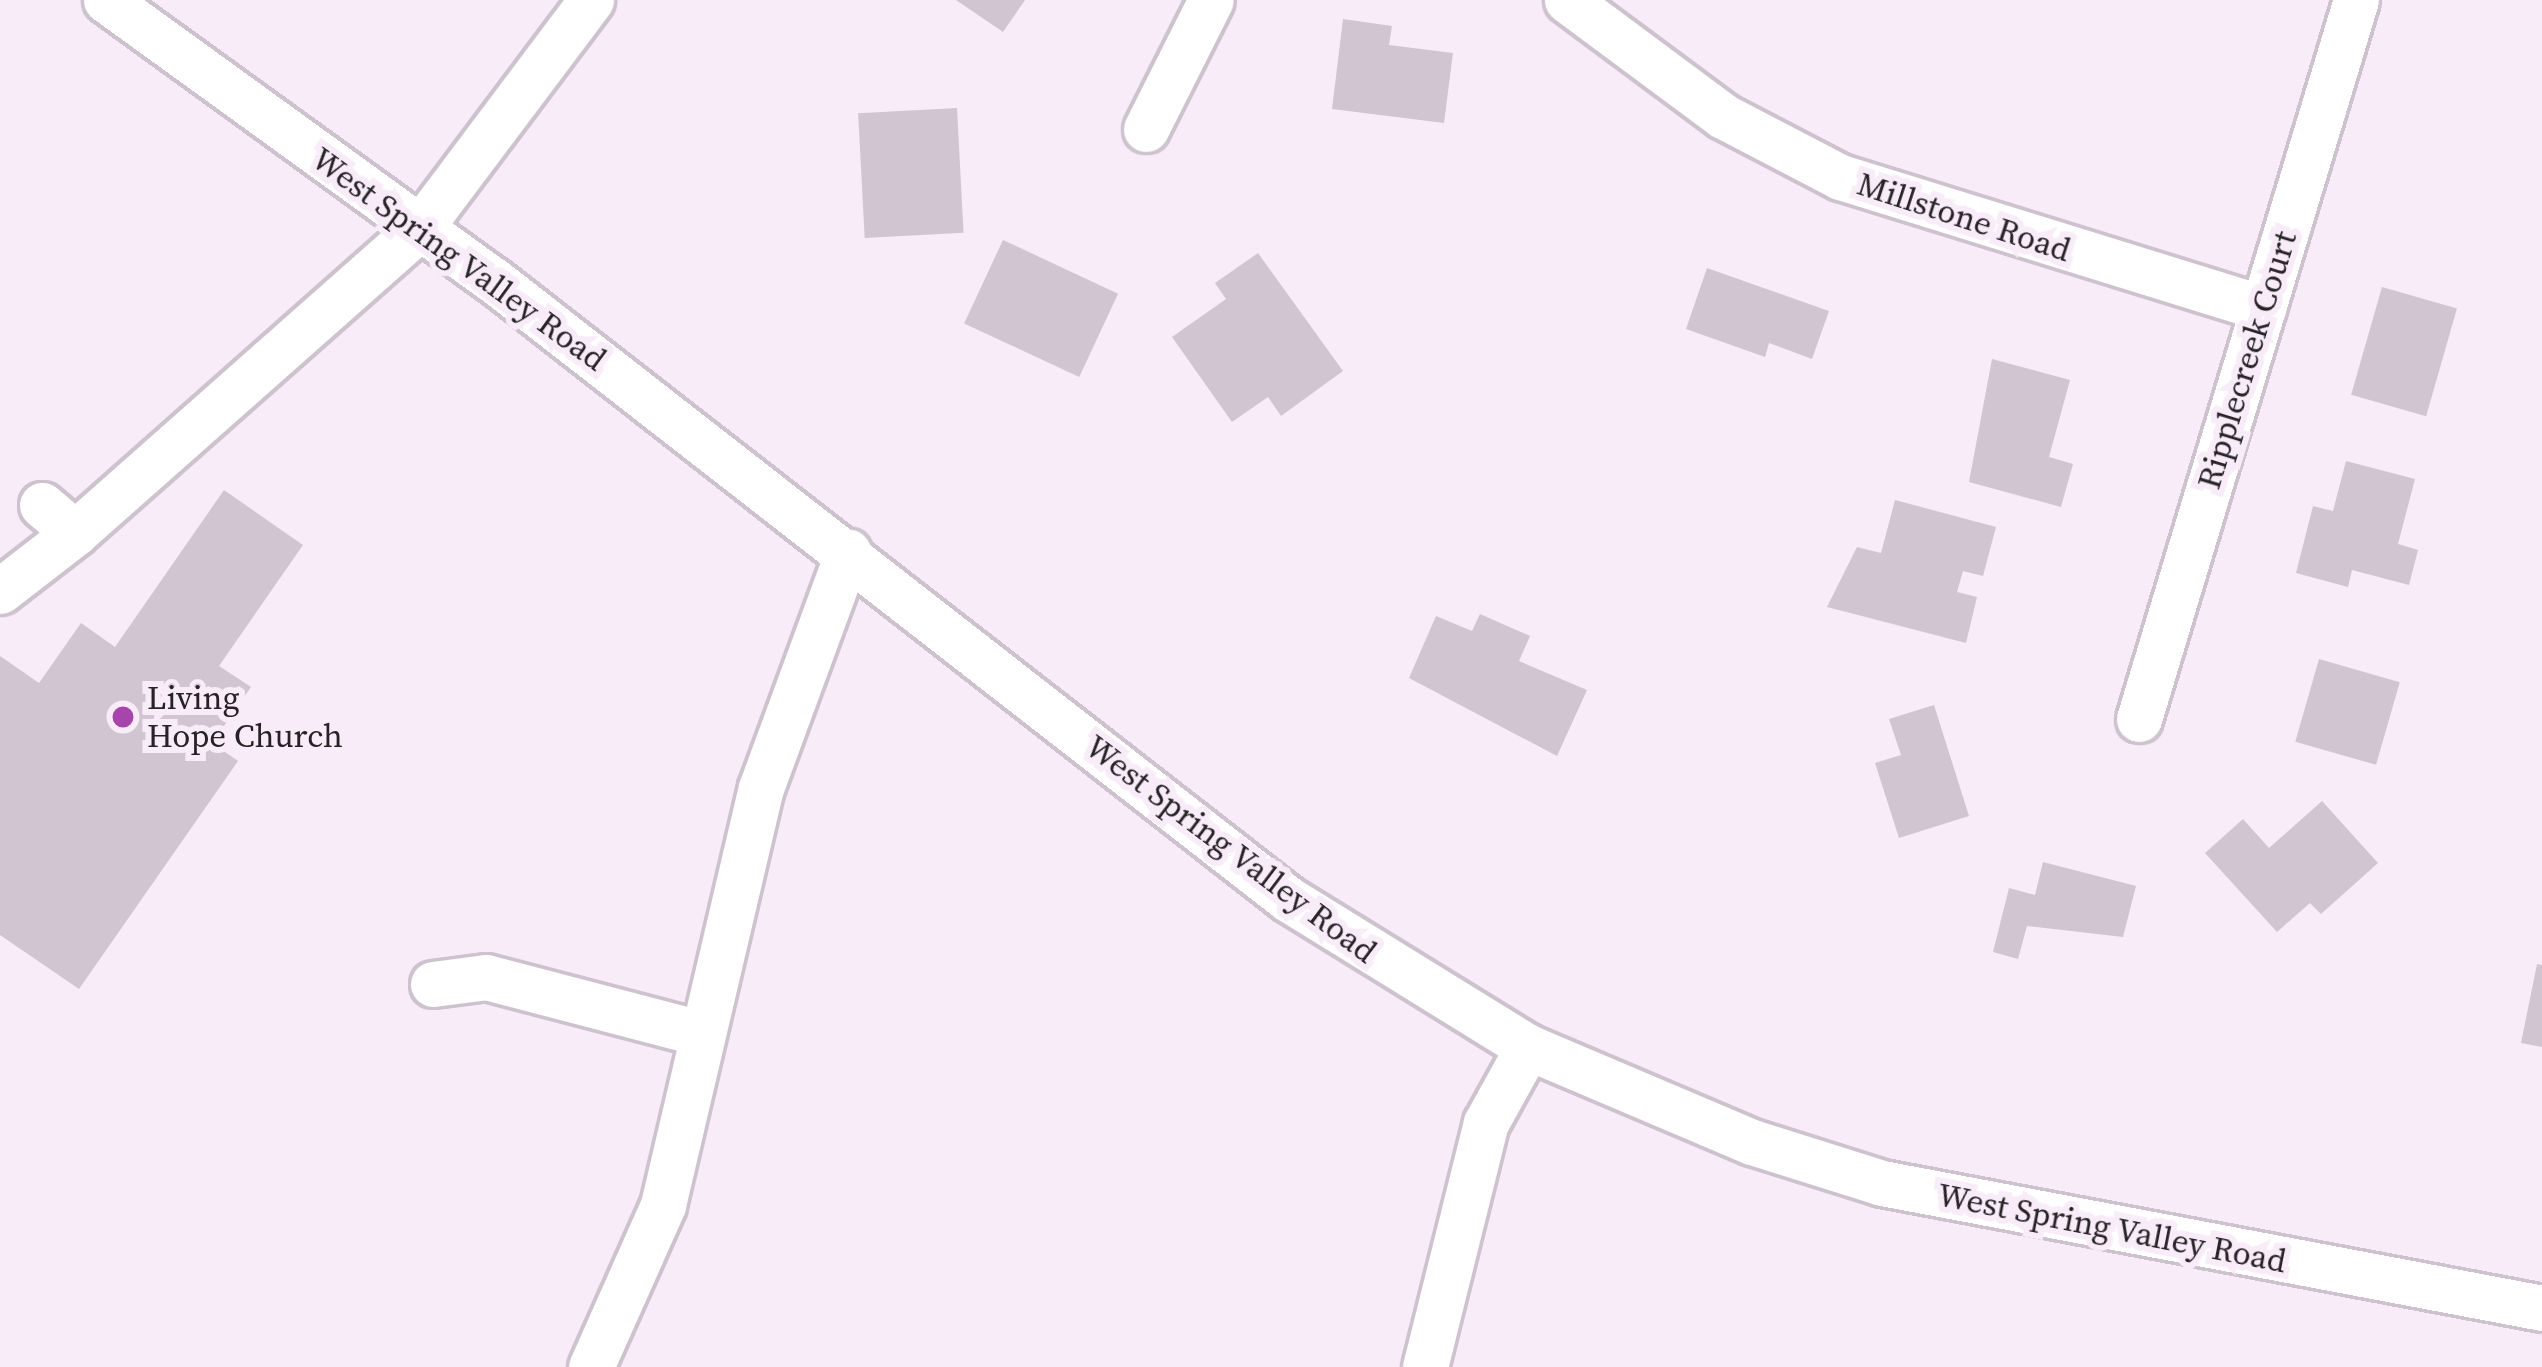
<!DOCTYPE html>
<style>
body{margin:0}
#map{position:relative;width:2542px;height:1367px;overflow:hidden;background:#f8ecf8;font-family:"Source Serif 4",serif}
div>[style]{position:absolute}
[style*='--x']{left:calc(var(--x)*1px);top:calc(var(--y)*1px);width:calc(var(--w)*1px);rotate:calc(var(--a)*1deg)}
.building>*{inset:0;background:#d0c5d0;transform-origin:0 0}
.roads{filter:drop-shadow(3px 0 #cdc2cd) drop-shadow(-3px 0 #cdc2cd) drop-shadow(0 3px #cdc2cd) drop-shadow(0 -3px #cdc2cd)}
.minor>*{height:45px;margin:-22.5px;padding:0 22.5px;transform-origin:22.5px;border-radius:22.5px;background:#fff}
.dots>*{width:33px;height:33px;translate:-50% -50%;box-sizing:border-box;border:6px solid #f8ecf8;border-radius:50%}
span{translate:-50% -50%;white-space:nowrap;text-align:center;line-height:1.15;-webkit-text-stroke:12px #f8ecf8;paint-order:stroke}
.street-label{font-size:33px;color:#262226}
.poi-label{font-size:33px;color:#262226}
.left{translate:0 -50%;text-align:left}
</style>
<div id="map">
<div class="building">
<i style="clip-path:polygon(956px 0,1025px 0,1003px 32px)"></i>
<i style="clip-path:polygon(1343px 19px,1392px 26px,1389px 45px,1453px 53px,1444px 123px,1332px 109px)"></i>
<i style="left:957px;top:108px;width:125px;height:99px;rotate:87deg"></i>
<i style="left:1003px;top:240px;width:127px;height:92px;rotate:25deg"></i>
<i style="clip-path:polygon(1258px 253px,1343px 371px,1281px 416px,1268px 397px,1232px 422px,1172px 337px,1226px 299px,1215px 283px)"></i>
<i style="clip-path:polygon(1707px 268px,1829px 311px,1812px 359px,1769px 343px,1765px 357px,1686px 329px)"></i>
<i style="left:2382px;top:287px;width:78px;height:112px;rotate:16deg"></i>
<i style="clip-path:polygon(1992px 359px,2070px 380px,2049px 457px,2073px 464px,2061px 507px,1969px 482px)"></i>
<i style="clip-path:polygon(2346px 461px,2415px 479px,2398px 544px,2418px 550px,2409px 585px,2352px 570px,2348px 587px,2296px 573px,2313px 506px,2333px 511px)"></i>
<i style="clip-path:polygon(224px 490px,303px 545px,219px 666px,251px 687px,212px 743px,238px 761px,79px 989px,0 935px,0 656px,39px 683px,81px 623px,115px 647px)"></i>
<i style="clip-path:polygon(1895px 500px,1996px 527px,1983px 576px,1963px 571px,1957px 592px,1977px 597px,1966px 643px,1827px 607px,1857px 547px,1881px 553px)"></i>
<i style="clip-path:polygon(1480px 614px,1530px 636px,1519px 661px,1587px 690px,1557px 756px,1409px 678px,1436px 616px,1472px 631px)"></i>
<i style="left:2319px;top:659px;width:84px;height:86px;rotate:16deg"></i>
<i style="clip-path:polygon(1934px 705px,1969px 816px,1899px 838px,1875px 763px,1901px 755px,1889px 719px)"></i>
<i style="clip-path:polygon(2322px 801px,2378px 863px,2321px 914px,2310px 903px,2277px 932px,2205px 853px,2243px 819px,2269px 848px)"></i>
<i style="clip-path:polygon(2043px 862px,2136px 886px,2123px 937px,2027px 926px,2018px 959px,1993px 952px,2009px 888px,2035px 895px)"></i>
<i style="clip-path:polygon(2537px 964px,2542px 965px,2542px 1047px,2521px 1043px)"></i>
</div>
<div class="roads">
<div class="minor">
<i style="--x:106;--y:0;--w:476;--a:35.9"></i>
<i style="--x:492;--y:279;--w:1009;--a:37.91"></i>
<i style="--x:1288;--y:899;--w:282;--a:31.7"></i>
<i style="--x:1528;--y:1047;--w:243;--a:23"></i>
<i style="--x:1752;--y:1142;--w:136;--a:17.5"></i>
<i style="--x:1882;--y:1183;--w:672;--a:10.72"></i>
<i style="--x:1567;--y:0;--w:194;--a:36.6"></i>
<i style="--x:1723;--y:116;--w:132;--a:27.5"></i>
<i style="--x:1840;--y:177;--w:443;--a:17.2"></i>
<i style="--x:1146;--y:129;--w:144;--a:-63.3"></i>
<i style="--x:42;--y:505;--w:43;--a:40.3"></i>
<i style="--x:75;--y:533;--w:460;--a:-41.5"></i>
<i style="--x:420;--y:228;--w:285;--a:-53.1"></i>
<i style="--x:0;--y:591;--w:95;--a:-37.7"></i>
<i style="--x:2139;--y:719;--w:751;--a:-73.21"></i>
<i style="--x:433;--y:984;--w:53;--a:-7.5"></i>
<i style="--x:486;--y:977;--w:221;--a:14.7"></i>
<i style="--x:591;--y:1367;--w:177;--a:-66"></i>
<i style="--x:663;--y:1205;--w:428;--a:-76.8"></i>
<i style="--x:761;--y:788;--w:252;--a:-69.8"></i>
<i style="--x:1425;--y:1367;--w:252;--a:-76"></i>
<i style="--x:1486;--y:1123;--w:87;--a:-61.1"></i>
</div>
</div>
<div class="dots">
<i style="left:123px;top:717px;background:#a745ac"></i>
</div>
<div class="street-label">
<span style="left:1964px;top:217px;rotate:18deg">Millstone Road</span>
<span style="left:459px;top:259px;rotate:36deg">West Spring Valley Road</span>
<span style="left:2247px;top:360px;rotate:-73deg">Ripplecreek Court</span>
<span style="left:1231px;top:849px;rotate:37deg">West Spring Valley Road</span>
<span style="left:2112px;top:1228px;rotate:11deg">West Spring Valley Road</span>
</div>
<div class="poi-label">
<span class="left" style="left:147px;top:717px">Living<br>Hope Church</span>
</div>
</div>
